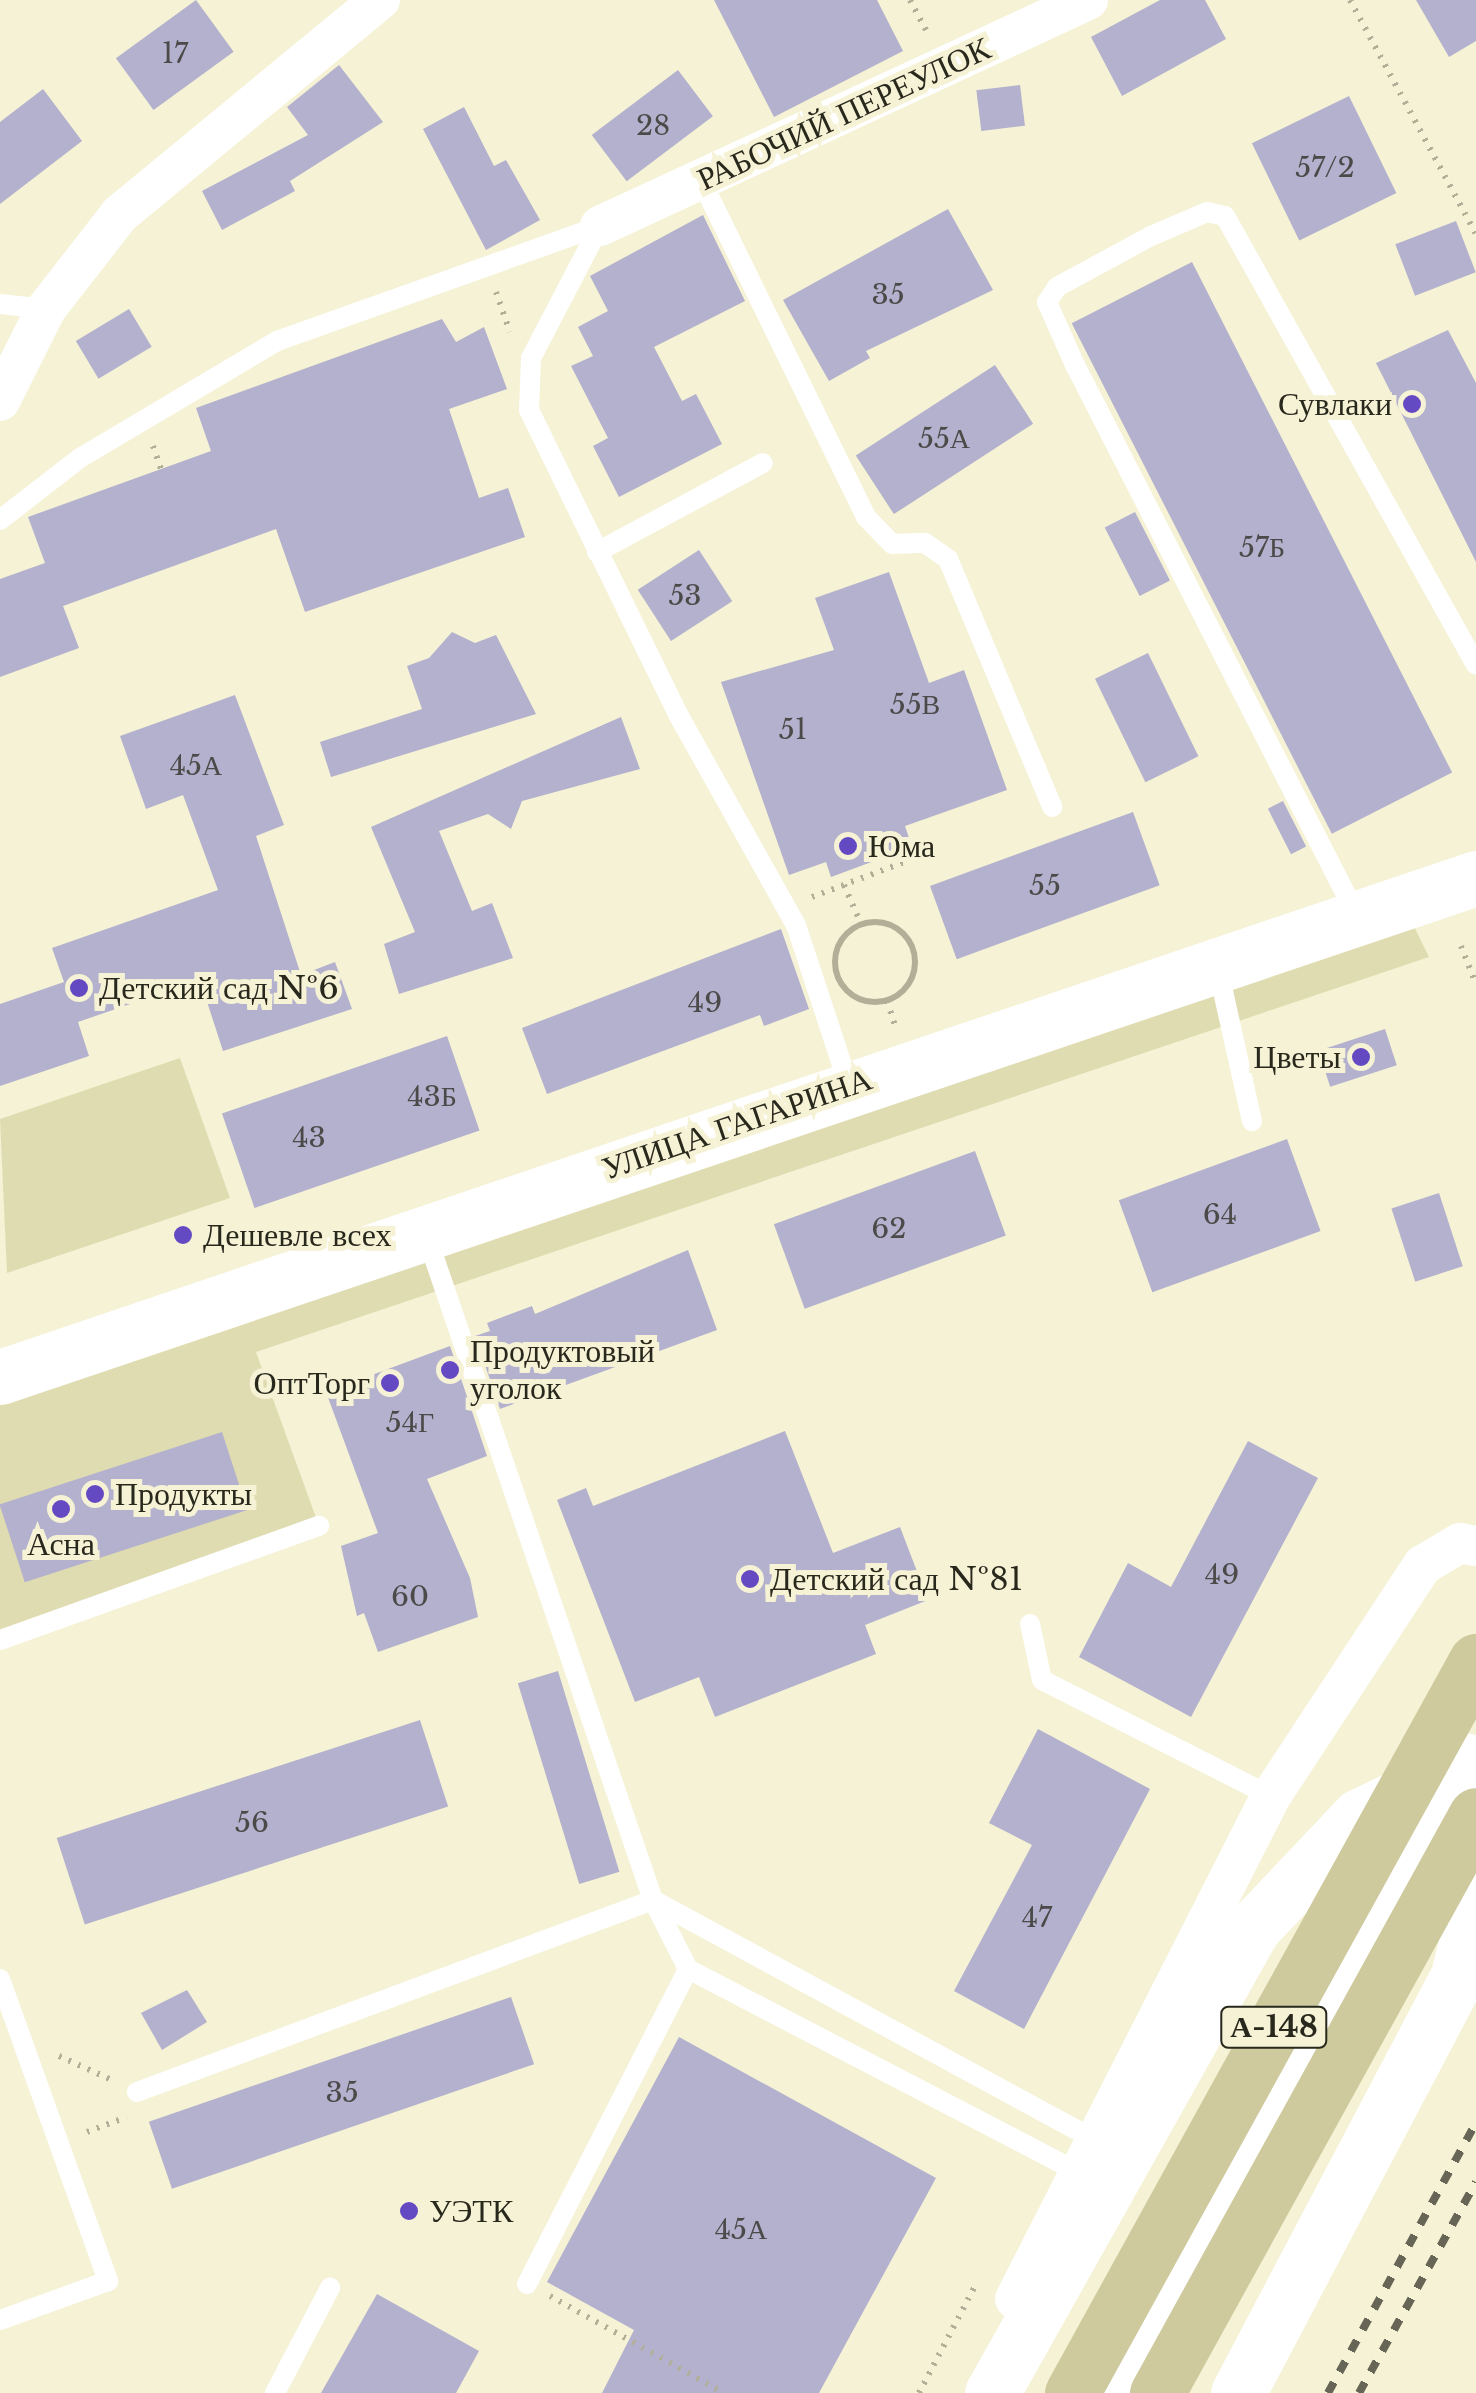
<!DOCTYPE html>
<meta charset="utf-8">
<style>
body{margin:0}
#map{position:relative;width:1476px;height:2393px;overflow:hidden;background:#f5f2d5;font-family:"Libre Baskerville",serif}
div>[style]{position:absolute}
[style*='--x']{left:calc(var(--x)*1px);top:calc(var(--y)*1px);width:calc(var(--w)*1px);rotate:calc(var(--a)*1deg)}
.green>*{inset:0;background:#e0dcb2}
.building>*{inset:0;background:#b3b1cd;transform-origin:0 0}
.path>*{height:6px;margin-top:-3px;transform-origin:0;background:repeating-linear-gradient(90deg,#b1af98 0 2.5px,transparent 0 10.5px)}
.path>.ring{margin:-3px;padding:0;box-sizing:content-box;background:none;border:6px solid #b1af98;border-radius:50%}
.lane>*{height:20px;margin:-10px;padding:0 10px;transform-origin:10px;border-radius:10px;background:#fff}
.street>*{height:40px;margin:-20px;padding:0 20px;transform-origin:20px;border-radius:20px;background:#fff}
.secondary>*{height:55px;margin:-27.5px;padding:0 27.5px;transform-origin:27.5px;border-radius:27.5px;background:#fff}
.primary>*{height:55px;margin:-27.5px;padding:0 27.5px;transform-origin:27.5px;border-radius:27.5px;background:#ceca9d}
.rail>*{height:8px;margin-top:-4px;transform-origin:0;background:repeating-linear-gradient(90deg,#676555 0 12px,transparent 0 24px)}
.dots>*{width:28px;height:28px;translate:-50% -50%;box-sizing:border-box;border:5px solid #f5f2d5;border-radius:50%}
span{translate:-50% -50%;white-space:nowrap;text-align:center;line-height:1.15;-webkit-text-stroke:10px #f5f2d5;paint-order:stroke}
.number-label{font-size:28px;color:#4c4a49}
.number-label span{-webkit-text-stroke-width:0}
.shield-label span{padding:2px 8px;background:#f5f2d5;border:2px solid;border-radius:8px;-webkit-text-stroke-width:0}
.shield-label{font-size:30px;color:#29281d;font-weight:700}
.street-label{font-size:32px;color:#29281d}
.poi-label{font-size:32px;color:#29281d}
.right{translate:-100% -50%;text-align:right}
.left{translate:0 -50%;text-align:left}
</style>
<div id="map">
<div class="green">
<i style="clip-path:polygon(1402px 902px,1429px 957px,256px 1352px,319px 1526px,0 1640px,0 1377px)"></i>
<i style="clip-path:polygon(180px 1058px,230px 1198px,7px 1273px,0 1119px)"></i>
</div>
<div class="building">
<i style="left:196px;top:0;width:64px;height:99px;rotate:54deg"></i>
<i style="clip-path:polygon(714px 0,877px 0,903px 51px,774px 117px)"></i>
<i style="clip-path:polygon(1160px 0,1205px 0,1226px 39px,1122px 96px,1091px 37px)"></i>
<i style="clip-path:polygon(1416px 0,1476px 0,1476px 41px,1449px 57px)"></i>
<i style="clip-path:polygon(339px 65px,383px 122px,290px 181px,295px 191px,222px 230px,202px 191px,308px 135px,287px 107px)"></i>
<i style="left:678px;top:70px;width:58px;height:108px;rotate:53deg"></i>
<i style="left:1020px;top:85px;width:41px;height:44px;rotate:83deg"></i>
<i style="clip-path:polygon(43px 89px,82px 141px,0 204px,0 122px)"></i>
<i style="left:1349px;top:96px;width:108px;height:108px;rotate:64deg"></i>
<i style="clip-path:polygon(464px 107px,494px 166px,506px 160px,540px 220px,486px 250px,423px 129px)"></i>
<i style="clip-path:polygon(948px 209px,993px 290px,866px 351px,870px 358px,829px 381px,783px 300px)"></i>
<i style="clip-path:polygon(703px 215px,745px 301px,654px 347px,682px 401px,696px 394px,722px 444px,619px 497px,593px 446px,608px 438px,571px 366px,593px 356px,578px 327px,608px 311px,590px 276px)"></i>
<i style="left:1456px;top:221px;width:55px;height:65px;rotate:69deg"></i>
<i style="left:1192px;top:262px;width:573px;height:135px;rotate:63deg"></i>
<i style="left:129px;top:309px;width:44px;height:62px;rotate:59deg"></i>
<i style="clip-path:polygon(442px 319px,456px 342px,484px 327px,507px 389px,449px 409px,479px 498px,508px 488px,525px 537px,305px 612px,276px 529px,63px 606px,79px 648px,0 677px,0 579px,45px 563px,28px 517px,211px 451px,196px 408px)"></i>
<i style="clip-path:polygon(1448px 330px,1476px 383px,1476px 562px,1376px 363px)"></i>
<i style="left:995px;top:365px;width:70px;height:166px;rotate:57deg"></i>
<i style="left:1135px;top:512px;width:77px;height:34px;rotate:63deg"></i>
<i style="left:699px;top:550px;width:61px;height:73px;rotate:57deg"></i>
<i style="clip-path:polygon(889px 572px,929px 683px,964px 670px,1007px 790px,905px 826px,912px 847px,831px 877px,826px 862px,789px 875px,721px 682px,834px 650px,815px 598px)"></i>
<i style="clip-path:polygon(452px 632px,475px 643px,496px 635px,536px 714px,331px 777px,320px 742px,422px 709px,407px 666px,429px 658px)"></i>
<i style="left:1148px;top:653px;width:115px;height:59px;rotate:64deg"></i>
<i style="clip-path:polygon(235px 695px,284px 825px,256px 836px,301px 975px,335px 962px,352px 1009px,223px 1051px,200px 980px,78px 1022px,89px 1056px,0 1086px,0 1004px,64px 982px,52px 948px,218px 890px,183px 795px,146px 809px,120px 736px)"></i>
<i style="clip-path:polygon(621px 717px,640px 769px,522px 801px,511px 829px,488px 814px,439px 831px,472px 911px,492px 903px,513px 958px,399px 994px,384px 944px,415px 932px,371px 827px)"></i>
<i style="left:1283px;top:801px;width:51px;height:17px;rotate:63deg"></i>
<i style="left:1133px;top:812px;width:78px;height:216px;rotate:70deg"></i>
<i style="clip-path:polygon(781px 929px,809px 1009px,764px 1026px,760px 1015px,547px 1094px,522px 1028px)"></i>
<i style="left:1385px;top:1029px;width:38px;height:70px;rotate:72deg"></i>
<i style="left:447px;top:1036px;width:100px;height:238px;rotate:71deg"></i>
<i style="left:1287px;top:1139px;width:98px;height:179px;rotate:70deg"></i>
<i style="left:975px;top:1151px;width:90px;height:214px;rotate:70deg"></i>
<i style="left:1439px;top:1193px;width:77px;height:50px;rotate:72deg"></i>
<i style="clip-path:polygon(688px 1250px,717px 1330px,500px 1409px,475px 1336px,490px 1331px,487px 1323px,532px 1306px,535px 1314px)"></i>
<i style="clip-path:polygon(450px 1346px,487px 1456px,427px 1479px,470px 1578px,478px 1617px,378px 1652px,364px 1613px,357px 1616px,341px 1546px,378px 1533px,326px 1392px)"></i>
<i style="clip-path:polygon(785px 1431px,833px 1553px,900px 1527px,928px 1600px,865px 1625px,876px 1654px,715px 1717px,699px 1677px,635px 1702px,557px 1500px,586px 1488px,593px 1506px)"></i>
<i style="left:222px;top:1432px;width:82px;height:234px;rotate:72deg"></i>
<i style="clip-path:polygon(1248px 1441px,1318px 1478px,1191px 1717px,1079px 1657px,1128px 1563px,1171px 1587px)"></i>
<i style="left:558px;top:1671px;width:210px;height:42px;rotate:73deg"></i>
<i style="left:420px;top:1720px;width:91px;height:382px;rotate:72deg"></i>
<i style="clip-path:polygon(1038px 1729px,1150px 1789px,1024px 2029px,954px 1991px,1032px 1845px,989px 1823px)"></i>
<i style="clip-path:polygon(187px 1990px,207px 2022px,162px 2050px,141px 2013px)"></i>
<i style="left:511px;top:1997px;width:71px;height:383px;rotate:71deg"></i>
<i style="clip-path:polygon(679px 2037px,936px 2178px,819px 2393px,602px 2393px,634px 2330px,547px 2282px)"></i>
<i style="clip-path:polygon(377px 2294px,479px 2351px,456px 2393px,321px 2393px)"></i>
</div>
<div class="path">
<i style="--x:910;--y:0;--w:38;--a:62"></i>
<i style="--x:1350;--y:0;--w:266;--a:61.7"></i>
<i style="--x:496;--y:292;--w:42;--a:70.7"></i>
<i style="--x:153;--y:446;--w:24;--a:71"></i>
<i style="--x:844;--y:885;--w:43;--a:66.4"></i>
<i style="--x:812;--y:897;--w:98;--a:-20.8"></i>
<i class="ring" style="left:835px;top:922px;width:74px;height:74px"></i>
<i style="--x:1461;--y:946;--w:41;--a:68.5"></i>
<i style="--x:887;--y:1001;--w:28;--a:72"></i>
<i style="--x:59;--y:2056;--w:58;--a:24.4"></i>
<i style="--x:87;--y:2132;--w:42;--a:-21"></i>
<i style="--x:550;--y:2296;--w:199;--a:29.1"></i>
<i style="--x:919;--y:2393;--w:119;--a:-62.4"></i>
</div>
<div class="lane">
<i style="--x:701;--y:180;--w:375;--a:63.9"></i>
<i style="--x:866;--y:517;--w:37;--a:46"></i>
<i style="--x:892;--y:544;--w:33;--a:-2"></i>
<i style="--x:925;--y:543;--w:28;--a:35"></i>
<i style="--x:948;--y:559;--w:269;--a:67.2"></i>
<i style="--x:600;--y:226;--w:149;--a:117.6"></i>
<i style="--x:531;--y:358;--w:52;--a:92.2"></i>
<i style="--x:529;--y:410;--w:341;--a:63.9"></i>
<i style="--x:679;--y:716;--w:240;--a:60.8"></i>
<i style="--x:796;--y:925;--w:169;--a:71.8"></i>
<i style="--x:0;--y:304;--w:46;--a:6.2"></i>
<i style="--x:0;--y:520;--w:101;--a:-37.8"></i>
<i style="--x:80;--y:458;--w:229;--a:-30.7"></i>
<i style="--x:277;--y:341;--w:343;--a:-19.6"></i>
<i style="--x:597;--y:552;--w:188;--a:-28.2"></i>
<i style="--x:1357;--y:916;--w:619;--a:-117.1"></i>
<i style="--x:1075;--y:365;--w:69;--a:-114"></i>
<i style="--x:1047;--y:302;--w:18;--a:-56"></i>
<i style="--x:1057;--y:287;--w:107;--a:-28.5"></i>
<i style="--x:1151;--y:236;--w:61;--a:-23.2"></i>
<i style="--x:1207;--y:212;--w:18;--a:13"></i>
<i style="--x:1225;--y:216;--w:514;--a:60.79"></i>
<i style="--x:1218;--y:969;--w:156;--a:77.4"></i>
<i style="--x:427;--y:1237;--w:700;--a:71.18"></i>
<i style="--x:653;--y:1900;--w:77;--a:63.1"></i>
<i style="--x:1030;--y:1624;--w:57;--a:77.9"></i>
<i style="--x:1042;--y:1680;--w:257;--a:26.9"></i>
<i style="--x:0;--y:1640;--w:339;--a:-19.7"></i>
<i style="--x:0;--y:1979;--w:321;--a:70.3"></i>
<i style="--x:108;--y:2281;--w:115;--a:160.1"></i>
<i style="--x:137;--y:2092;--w:551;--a:-20.41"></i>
<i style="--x:653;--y:1900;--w:505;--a:28.49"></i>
<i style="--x:527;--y:2284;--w:354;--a:-62.9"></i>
<i style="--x:688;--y:1969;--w:443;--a:27.5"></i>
<i style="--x:275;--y:2393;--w:119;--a:-62.4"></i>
</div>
<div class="street">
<i style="--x:600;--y:226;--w:538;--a:-24.85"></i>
<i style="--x:0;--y:401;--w:103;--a:-63.4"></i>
<i style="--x:46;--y:309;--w:120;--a:-52.1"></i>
<i style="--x:120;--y:214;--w:337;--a:-39.5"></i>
<i style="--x:1015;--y:2299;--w:564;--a:-63.03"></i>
<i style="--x:1271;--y:1796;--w:277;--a:-56.7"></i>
<i style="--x:1423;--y:1565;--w:43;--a:-30.7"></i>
<i style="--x:1460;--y:1543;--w:16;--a:11"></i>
</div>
<div class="secondary">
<i style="--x:0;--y:1377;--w:1558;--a:-18.68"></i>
<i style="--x:992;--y:2393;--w:533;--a:-60.69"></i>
<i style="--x:1253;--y:1928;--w:154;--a:-46.6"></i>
<i style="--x:1359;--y:1816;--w:112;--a:-25.4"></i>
<i style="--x:1111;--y:2393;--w:725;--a:-60.78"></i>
<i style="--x:1238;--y:2393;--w:471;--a:-62.2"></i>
<i style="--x:1458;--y:1976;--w:70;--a:-76.8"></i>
<i style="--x:1474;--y:1908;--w:58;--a:-88"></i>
<i style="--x:1476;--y:1850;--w:53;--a:-109.8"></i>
</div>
<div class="primary">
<i style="--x:1072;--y:2393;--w:836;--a:-61.11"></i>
<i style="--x:1157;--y:2393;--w:660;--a:-61.11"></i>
</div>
<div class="rail">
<i style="--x:1328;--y:2393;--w:308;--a:-61.3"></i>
<i style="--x:1359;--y:2393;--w:241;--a:-61"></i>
</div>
<div class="dots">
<i style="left:1412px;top:404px;background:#634ac3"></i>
<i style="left:848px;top:846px;background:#634ac3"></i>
<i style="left:79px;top:988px;background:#634ac3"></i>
<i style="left:1361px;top:1057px;background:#634ac3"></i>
<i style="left:183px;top:1235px;background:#634ac3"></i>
<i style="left:450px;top:1370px;background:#634ac3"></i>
<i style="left:390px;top:1383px;background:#634ac3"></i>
<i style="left:95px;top:1494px;background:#634ac3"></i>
<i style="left:61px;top:1509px;background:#634ac3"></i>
<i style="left:750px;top:1579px;background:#634ac3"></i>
<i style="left:409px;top:2211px;background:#634ac3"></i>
</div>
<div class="number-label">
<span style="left:175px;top:54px">17</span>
<span style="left:653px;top:126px">28</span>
<span style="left:1325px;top:168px">57/2</span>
<span style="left:888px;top:295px">35</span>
<span style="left:944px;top:439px">55А</span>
<span style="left:1262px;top:548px">57Б</span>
<span style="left:685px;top:596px">53</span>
<span style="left:915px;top:705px">55В</span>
<span style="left:793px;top:730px">51</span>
<span style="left:196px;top:766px">45А</span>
<span style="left:1045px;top:886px">55</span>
<span style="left:705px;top:1003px">49</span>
<span style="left:432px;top:1097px">43Б</span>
<span style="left:309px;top:1138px">43</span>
<span style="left:1220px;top:1215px">64</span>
<span style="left:889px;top:1229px">62</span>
<span style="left:410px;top:1423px">54Г</span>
<span style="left:1222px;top:1575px">49</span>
<span style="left:410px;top:1597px">60</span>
<span style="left:252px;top:1823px">56</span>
<span style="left:1037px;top:1918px">47</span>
<span style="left:342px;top:2093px">35</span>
<span style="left:741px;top:2230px">45А</span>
</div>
<div class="shield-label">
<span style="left:1274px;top:2027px">А-148</span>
</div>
<div class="street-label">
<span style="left:844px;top:114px;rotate:-25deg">РАБОЧИЙ ПЕРЕУЛОК</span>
<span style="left:737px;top:1124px;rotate:-19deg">УЛИЦА ГАГАРИНА</span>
</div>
<div class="poi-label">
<span class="right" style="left:1392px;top:404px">Сувлаки</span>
<span class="left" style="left:868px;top:846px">Юма</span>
<span class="left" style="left:99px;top:988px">Детский сад №6</span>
<span class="right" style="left:1341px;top:1057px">Цветы</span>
<span class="left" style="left:203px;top:1235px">Дешевле всех</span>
<span class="left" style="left:470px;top:1370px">Продуктовый<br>уголок</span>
<span class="right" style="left:370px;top:1383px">ОптТорг</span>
<span class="left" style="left:115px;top:1494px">Продукты</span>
<span style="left:61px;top:1544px">Асна</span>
<span class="left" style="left:770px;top:1579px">Детский сад №81</span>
<span class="left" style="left:429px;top:2211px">УЭТК</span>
</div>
</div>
